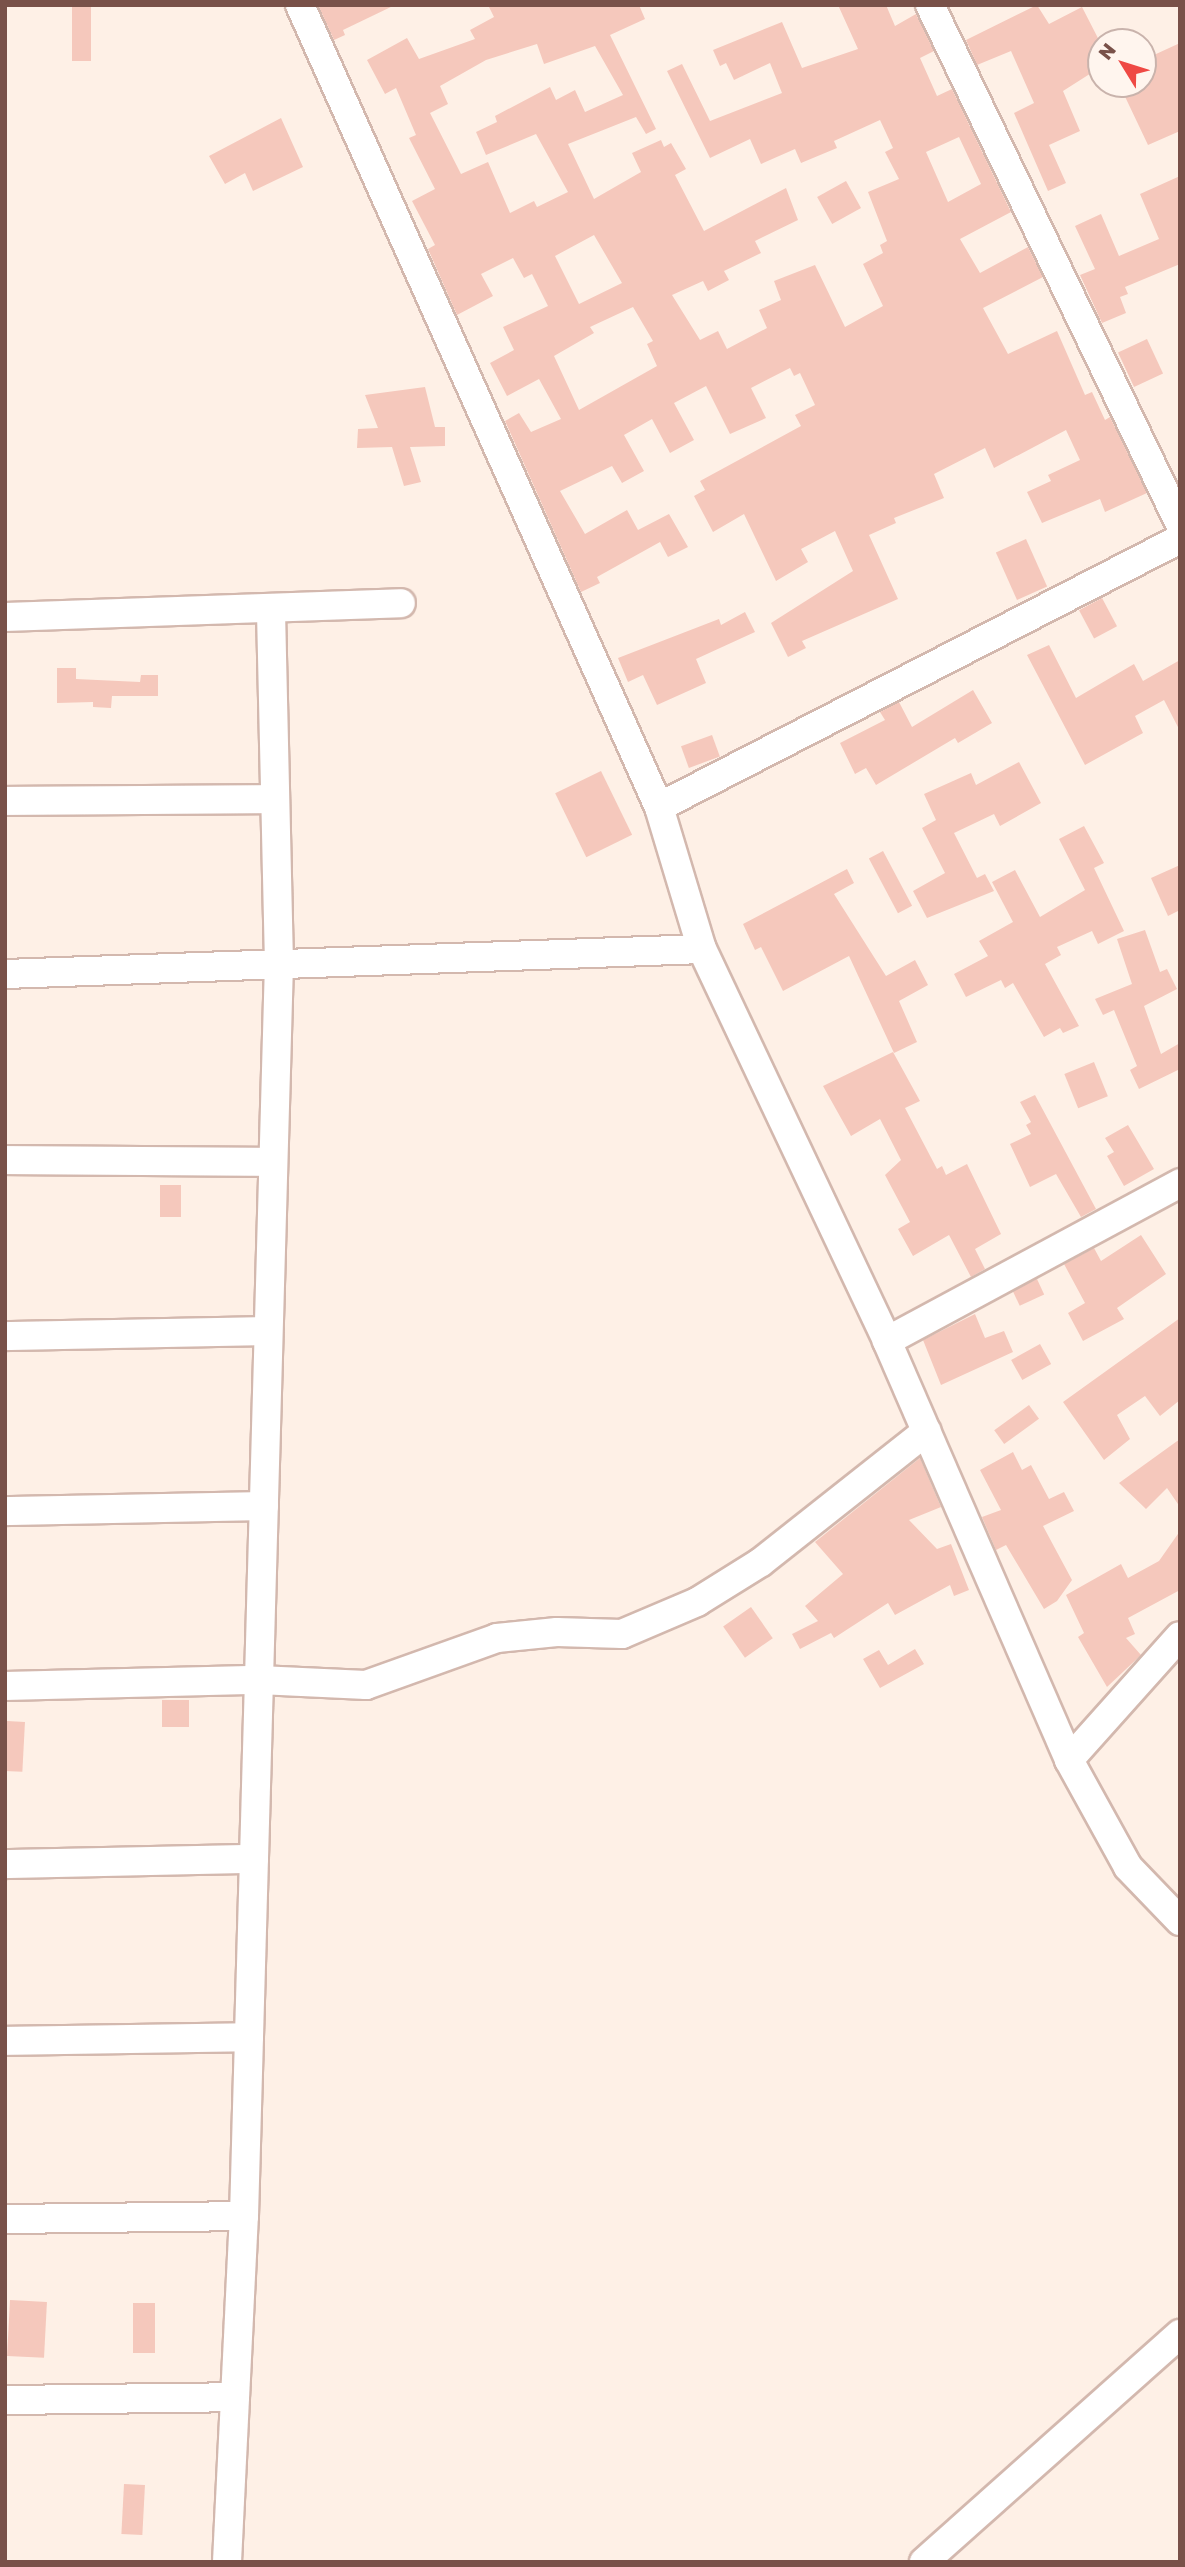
<!DOCTYPE html>
<style>
body{margin:0}
#map{position:relative;width:1185px;height:2567px;overflow:hidden;background:#fef0e6;font-family:"Golos Text",sans-serif}
div>[style]{position:absolute}
[style*='--x']{left:calc(var(--x)*1px);top:calc(var(--y)*1px);width:calc(var(--w)*1px);rotate:calc(var(--a)*1deg)}
.building>*{inset:0;background:#f5c8bc;transform-origin:0 0}
.roads{filter:drop-shadow(2px 0 #d3b8ae) drop-shadow(-2px 0 #d3b8ae) drop-shadow(0 2px #d3b8ae) drop-shadow(0 -2px #d3b8ae)}
.minor>*{height:28px;margin:-14px;padding:0 14px;transform-origin:14px;border-radius:14px;background:#fff}
span{translate:-50% -50%;white-space:nowrap;text-align:center;line-height:1.15;-webkit-text-stroke:6px #fff5ee;paint-order:stroke}
.frame{position:absolute;inset:0;border:7px solid #795149;pointer-events:none}
.north{position:absolute;left:1087px;top:28px;width:70px;height:70px;box-sizing:border-box;background:#fff5ee;border:2px solid #c9b3ac;border-radius:50%;rotate:308deg;font-size:19px;font-weight:700;line-height:28px;text-align:center;color:#795149}
.north::after{content:'';display:block;margin:auto;width:24px;height:32px;background:#ef4944;clip-path:polygon(50% 0,100% 100%,50% 72%,0 100%)}
</style>
<div id="map">
<div class="building">
<i style="left:72px;top:5px;width:19px;height:56px"></i>
<i style="clip-path:polygon(318px 5px,395px 5px,343px 30px,345px 35px,334px 40px)"></i>
<i style="clip-path:polygon(evenodd,488px 5px,639px 5px,645px 19px,610px 35px,656px 129px,646px 134px,636px 117px,568px 144px,594px 199px,641px 172px,632px 153px,661px 140px,664px 147px,671px 143px,686px 169px,675px 175px,704px 231px,786px 188px,798px 220px,755px 241px,761px 253px,724px 271px,729px 280px,708px 291px,703px 281px,672px 295px,700px 340px,718px 331px,727px 349px,767px 328px,759px 310px,781px 300px,774px 281px,815px 265px,845px 327px,883px 306px,863px 264px,883px 253px,880px 245px,887px 241px,868px 192px,899px 179px,885px 152px,893px 148px,880px 120px,834px 141px,837px 148px,801px 163px,795px 149px,761px 164px,750px 139px,710px 158px,667px 71px,682px 64px,710px 121px,782px 93px,770px 63px,734px 80px,726px 63px,720px 66px,713px 50px,782px 22px,802px 68px,858px 49px,838px 5px,886px 5px,895px 26px,916px 14px,934px 51px,920px 58px,937px 96px,952px 89px,1011px 212px,960px 239px,980px 273px,1028px 247px,1043px 277px,983px 308px,1008px 354px,1057px 331px,1085px 395px,1092px 392px,1105px 420px,1110px 417px,1147px 493px,1105px 512px,1100px 499px,1042px 523px,1027px 492px,1051px 481px,1048px 475px,1080px 460px,1066px 430px,994px 468px,985px 448px,934px 474px,944px 498px,894px 518px,896px 523px,869px 535px,898px 599px,802px 641px,806px 648px,788px 657px,771px 623px,853px 571px,835px 531px,801px 549px,808px 562px,776px 581px,744px 514px,713px 532px,694px 496px,705px 490px,700px 481px,801px 426px,795px 415px,815px 405px,800px 373px,794px 376px,790px 368px,751px 388px,766px 418px,730px 434px,706px 386px,674px 403px,694px 440px,670px 453px,652px 419px,624px 435px,644px 471px,622px 483px,612px 466px,560px 491px,585px 534px,627px 510px,638px 530px,669px 514px,688px 547px,668px 557px,660px 542px,597px 577px,600px 583px,581px 592px,505px 421px,519px 413px,531px 432px,561px 419px,539px 379px,507px 396px,490px 363px,514px 350px,503px 327px,548px 306px,532px 274px,524px 278px,513px 258px,481px 274px,493px 296px,457px 315px,428px 249px,435px 245px,412px 201px,435px 189px,409px 138px,416px 135px,396px 88px,385px 94px,367px 60px,407px 38px,419px 59px,475px 39px,470px 30px,494px 17px,488px 5px,537px 44px,544px 64px,595px 46px,623px 95px,585px 112px,575px 90px,556px 100px,550px 87px,495px 116px,497px 122px,476px 132px,486px 155px,536px 134px,568px 192px,537px 207px,534px 201px,510px 213px,488px 162px,461px 174px,430px 113px,448px 104px,440px 86px,486px 60px,537px 44px,488px 5px,959px 137px,981px 184px,948px 202px,926px 152px,959px 137px,488px 5px,594px 235px,622px 283px,579px 304px,555px 256px,594px 235px,488px 5px,633px 307px,653px 341px,647px 344px,657px 366px,579px 410px,554px 356px,594px 333px,590px 327px,633px 307px)"></i>
<i style="clip-path:polygon(1037px 5px,1049px 24px,1082px 7px,1101px 44px,1101px 51px,1089px 57px,1096px 70px,1063px 91px,1080px 131px,1049px 145px,1066px 183px,1048px 191px,1014px 113px,1034px 103px,1011px 51px,977px 65px,966px 40px)"></i>
<i style="clip-path:polygon(1180px 43px,1180px 131px,1148px 145px,1119px 84px,1143px 84px,1143px 60px)"></i>
<i style="clip-path:polygon(281px 118px,303px 167px,253px 191px,245px 173px,225px 184px,209px 156px)"></i>
<i style="clip-path:polygon(1180px 176px,1180px 264px,1125px 287px,1128px 294px,1120px 297px,1126px 313px,1102px 323px,1080px 275px,1095px 269px,1075px 226px,1101px 214px,1119px 256px,1159px 239px,1140px 194px)"></i>
<i style="left:846px;top:181px;width:31px;height:33px;rotate:61deg"></i>
<i style="left:1147px;top:339px;width:38px;height:32px;rotate:65deg"></i>
<i style="clip-path:polygon(425px 387px,435px 427px,445px 427px,445px 446px,410px 447px,421px 482px,404px 486px,392px 447px,357px 448px,358px 429px,378px 428px,365px 395px)"></i>
<i style="left:1026px;top:539px;width:52px;height:33px;rotate:66deg"></i>
<i style="left:1102px;top:598px;width:32px;height:26px;rotate:62deg"></i>
<i style="clip-path:polygon(745px 612px,755px 632px,696px 659px,706px 683px,657px 705px,643px 675px,628px 682px,618px 658px,719px 619px,721px 625px)"></i>
<i style="clip-path:polygon(1049px 645px,1076px 698px,1134px 664px,1143px 681px,1180px 660px,1180px 731px,1164px 700px,1135px 716px,1143px 733px,1085px 765px,1027px 655px)"></i>
<i style="clip-path:polygon(57px 668px,76px 668px,76px 679px,140px 682px,141px 675px,158px 675px,158px 696px,112px 696px,111px 708px,93px 707px,93px 702px,57px 703px)"></i>
<i style="clip-path:polygon(973px 690px,992px 723px,958px 743px,955px 738px,876px 785px,866px 768px,855px 774px,840px 743px,885px 720px,880px 712px,899px 702px,912px 727px)"></i>
<i style="left:712px;top:735px;width:23px;height:33px;rotate:70deg"></i>
<i style="clip-path:polygon(1019px 762px,1041px 803px,1000px 826px,994px 814px,954px 833px,977px 878px,985px 874px,994px 891px,927px 918px,913px 891px,945px 873px,922px 828px,936px 820px,924px 794px,971px 773px,976px 785px)"></i>
<i style="left:601px;top:771px;width:71px;height:51px;rotate:64deg"></i>
<i style="clip-path:polygon(1084px 826px,1104px 863px,1094px 868px,1124px 931px,1098px 944px,1092px 931px,1057px 947px,1061px 955px,1045px 964px,1079px 1026px,1063px 1033px,1060px 1028px,1044px 1037px,1013px 983px,1005px 988px,1001px 980px,966px 997px,954px 974px,988px 956px,979px 941px,1013px 922px,992px 882px,1015px 870px,1040px 917px,1085px 890px,1059px 839px)"></i>
<i style="left:883px;top:851px;width:62px;height:16px;rotate:62deg"></i>
<i style="clip-path:polygon(1180px 865px,1180px 910px,1168px 916px,1151px 878px)"></i>
<i style="clip-path:polygon(847px 869px,854px 883px,834px 894px,886px 976px,915px 960px,928px 985px,899px 1001px,917px 1042px,894px 1053px,849px 956px,783px 991px,761px 947px,755px 950px,743px 924px)"></i>
<i style="clip-path:polygon(1145px 930px,1160px 972px,1167px 969px,1177px 989px,1144px 1006px,1161px 1054px,1180px 1043px,1180px 1069px,1139px 1089px,1130px 1070px,1137px 1066px,1114px 1010px,1103px 1015px,1095px 999px,1132px 984px,1117px 939px)"></i>
<i style="clip-path:polygon(893px 1052px,920px 1101px,905px 1108px,937px 1169px,942px 1166px,946px 1175px,967px 1164px,1001px 1234px,975px 1249px,985px 1269px,971px 1277px,949px 1235px,913px 1256px,898px 1229px,910px 1222px,885px 1175px,901px 1160px,880px 1119px,851px 1136px,823px 1086px)"></i>
<i style="left:1094px;top:1062px;width:37px;height:32px;rotate:68deg"></i>
<i style="clip-path:polygon(1035px 1095px,1096px 1209px,1081px 1217px,1056px 1174px,1030px 1187px,1010px 1144px,1031px 1134px,1026px 1125px,1031px 1122px,1020px 1102px)"></i>
<i style="clip-path:polygon(1128px 1125px,1154px 1169px,1124px 1186px,1107px 1156px,1114px 1152px,1105px 1138px)"></i>
<i style="left:160px;top:1185px;width:21px;height:32px"></i>
<i style="clip-path:polygon(1141px 1235px,1166px 1274px,1117px 1308px,1124px 1319px,1083px 1341px,1068px 1313px,1085px 1303px,1064px 1264px,1094px 1248px,1101px 1261px)"></i>
<i style="left:1037px;top:1279px;width:17px;height:27px;rotate:65deg"></i>
<i style="clip-path:polygon(975px 1314px,985px 1338px,1004px 1331px,1013px 1352px,941px 1385px,923px 1340px)"></i>
<i style="clip-path:polygon(1180px 1318px,1180px 1400px,1160px 1416px,1145px 1396px,1117px 1415px,1130px 1439px,1104px 1460px,1063px 1402px)"></i>
<i style="left:1040px;top:1344px;width:23px;height:33px;rotate:61deg"></i>
<i style="left:1029px;top:1405px;width:17px;height:43px;rotate:54deg"></i>
<i style="clip-path:polygon(1180px 1439px,1180px 1507px,1167px 1488px,1146px 1509px,1119px 1483px)"></i>
<i style="clip-path:polygon(1013px 1452px,1022px 1470px,1031px 1465px,1049px 1499px,1064px 1492px,1074px 1511px,1043px 1526px,1072px 1580px,1057px 1601px,1044px 1609px,1006px 1545px,996px 1550px,982px 1517px,1001px 1510px,980px 1470px)"></i>
<i style="clip-path:polygon(920px 1458px,941px 1507px,909px 1520px,937px 1549px,951px 1544px,969px 1590px,954px 1596px,950px 1585px,895px 1615px,888px 1603px,834px 1638px,831px 1633px,800px 1649px,792px 1634px,818px 1621px,805px 1606px,843px 1574px,815px 1542px)"></i>
<i style="clip-path:polygon(1180px 1531px,1180px 1590px,1128px 1618px,1135px 1634px,1126px 1638px,1141px 1655px,1107px 1687px,1078px 1637px,1084px 1633px,1066px 1595px,1121px 1564px,1128px 1578px,1159px 1561px)"></i>
<i style="left:751px;top:1607px;width:38px;height:34px;rotate:55deg"></i>
<i style="clip-path:polygon(915px 1649px,924px 1664px,880px 1688px,863px 1659px,879px 1650px,888px 1665px)"></i>
<i style="left:162px;top:1700px;width:27px;height:27px"></i>
<i style="left:7px;top:1721px;width:18px;height:50px;rotate:3deg"></i>
<i style="left:10px;top:2300px;width:37px;height:56px;rotate:3deg"></i>
<i style="left:133px;top:2303px;width:22px;height:50px"></i>
<i style="left:124px;top:2484px;width:21px;height:50px;rotate:3deg"></i>
</div>
<div class="roads">
<div class="minor">
<i style="--x:300;--y:5;--w:879;--a:65.89"></i>
<i style="--x:659;--y:807;--w:148;--a:73.2"></i>
<i style="--x:702;--y:949;--w:433;--a:64.7"></i>
<i style="--x:887;--y:1341;--w:457;--a:66.5"></i>
<i style="--x:1069;--y:1760;--w:122;--a:61.1"></i>
<i style="--x:1128;--y:1867;--w:75;--a:46.1"></i>
<i style="--x:930;--y:5;--w:576;--a:64.28"></i>
<i style="--x:5;--y:617;--w:396;--a:-2"></i>
<i style="--x:5;--y:801;--w:270;--a:-0.4"></i>
<i style="--x:659;--y:807;--w:586;--a:-27.22"></i>
<i style="--x:5;--y:974;--w:697;--a:-2.05"></i>
<i style="--x:5;--y:1160;--w:268;--a:0.4"></i>
<i style="--x:5;--y:1336;--w:263;--a:-1.1"></i>
<i style="--x:887;--y:1341;--w:333;--a:-28.3"></i>
<i style="--x:5;--y:1511;--w:259;--a:-1.1"></i>
<i style="--x:5;--y:1686;--w:254;--a:-1.4"></i>
<i style="--x:259;--y:1680;--w:107;--a:2.7"></i>
<i style="--x:366;--y:1685;--w:139;--a:-19.7"></i>
<i style="--x:497;--y:1638;--w:60;--a:-5.7"></i>
<i style="--x:557;--y:1632;--w:65;--a:1.8"></i>
<i style="--x:622;--y:1634;--w:82;--a:-23.1"></i>
<i style="--x:697;--y:1602;--w:75;--a:-32"></i>
<i style="--x:761;--y:1562;--w:211;--a:-38.3"></i>
<i style="--x:1069;--y:1760;--w:166;--a:-48.2"></i>
<i style="--x:5;--y:1864;--w:249;--a:-1.2"></i>
<i style="--x:5;--y:2041;--w:244;--a:-0.9"></i>
<i style="--x:5;--y:2219;--w:239;--a:-0.7"></i>
<i style="--x:5;--y:2400;--w:230;--a:-0.7"></i>
<i style="--x:227;--y:2562;--w:346;--a:-87.2"></i>
<i style="--x:244;--y:2216;--w:1252;--a:-88.4"></i>
<i style="--x:279;--y:964;--w:354;--a:-91.3"></i>
<i style="--x:924;--y:2562;--w:343;--a:-41.7"></i>
</div>
</div>
<div class="frame"></div>
<div class="north">N</div>
</div>
